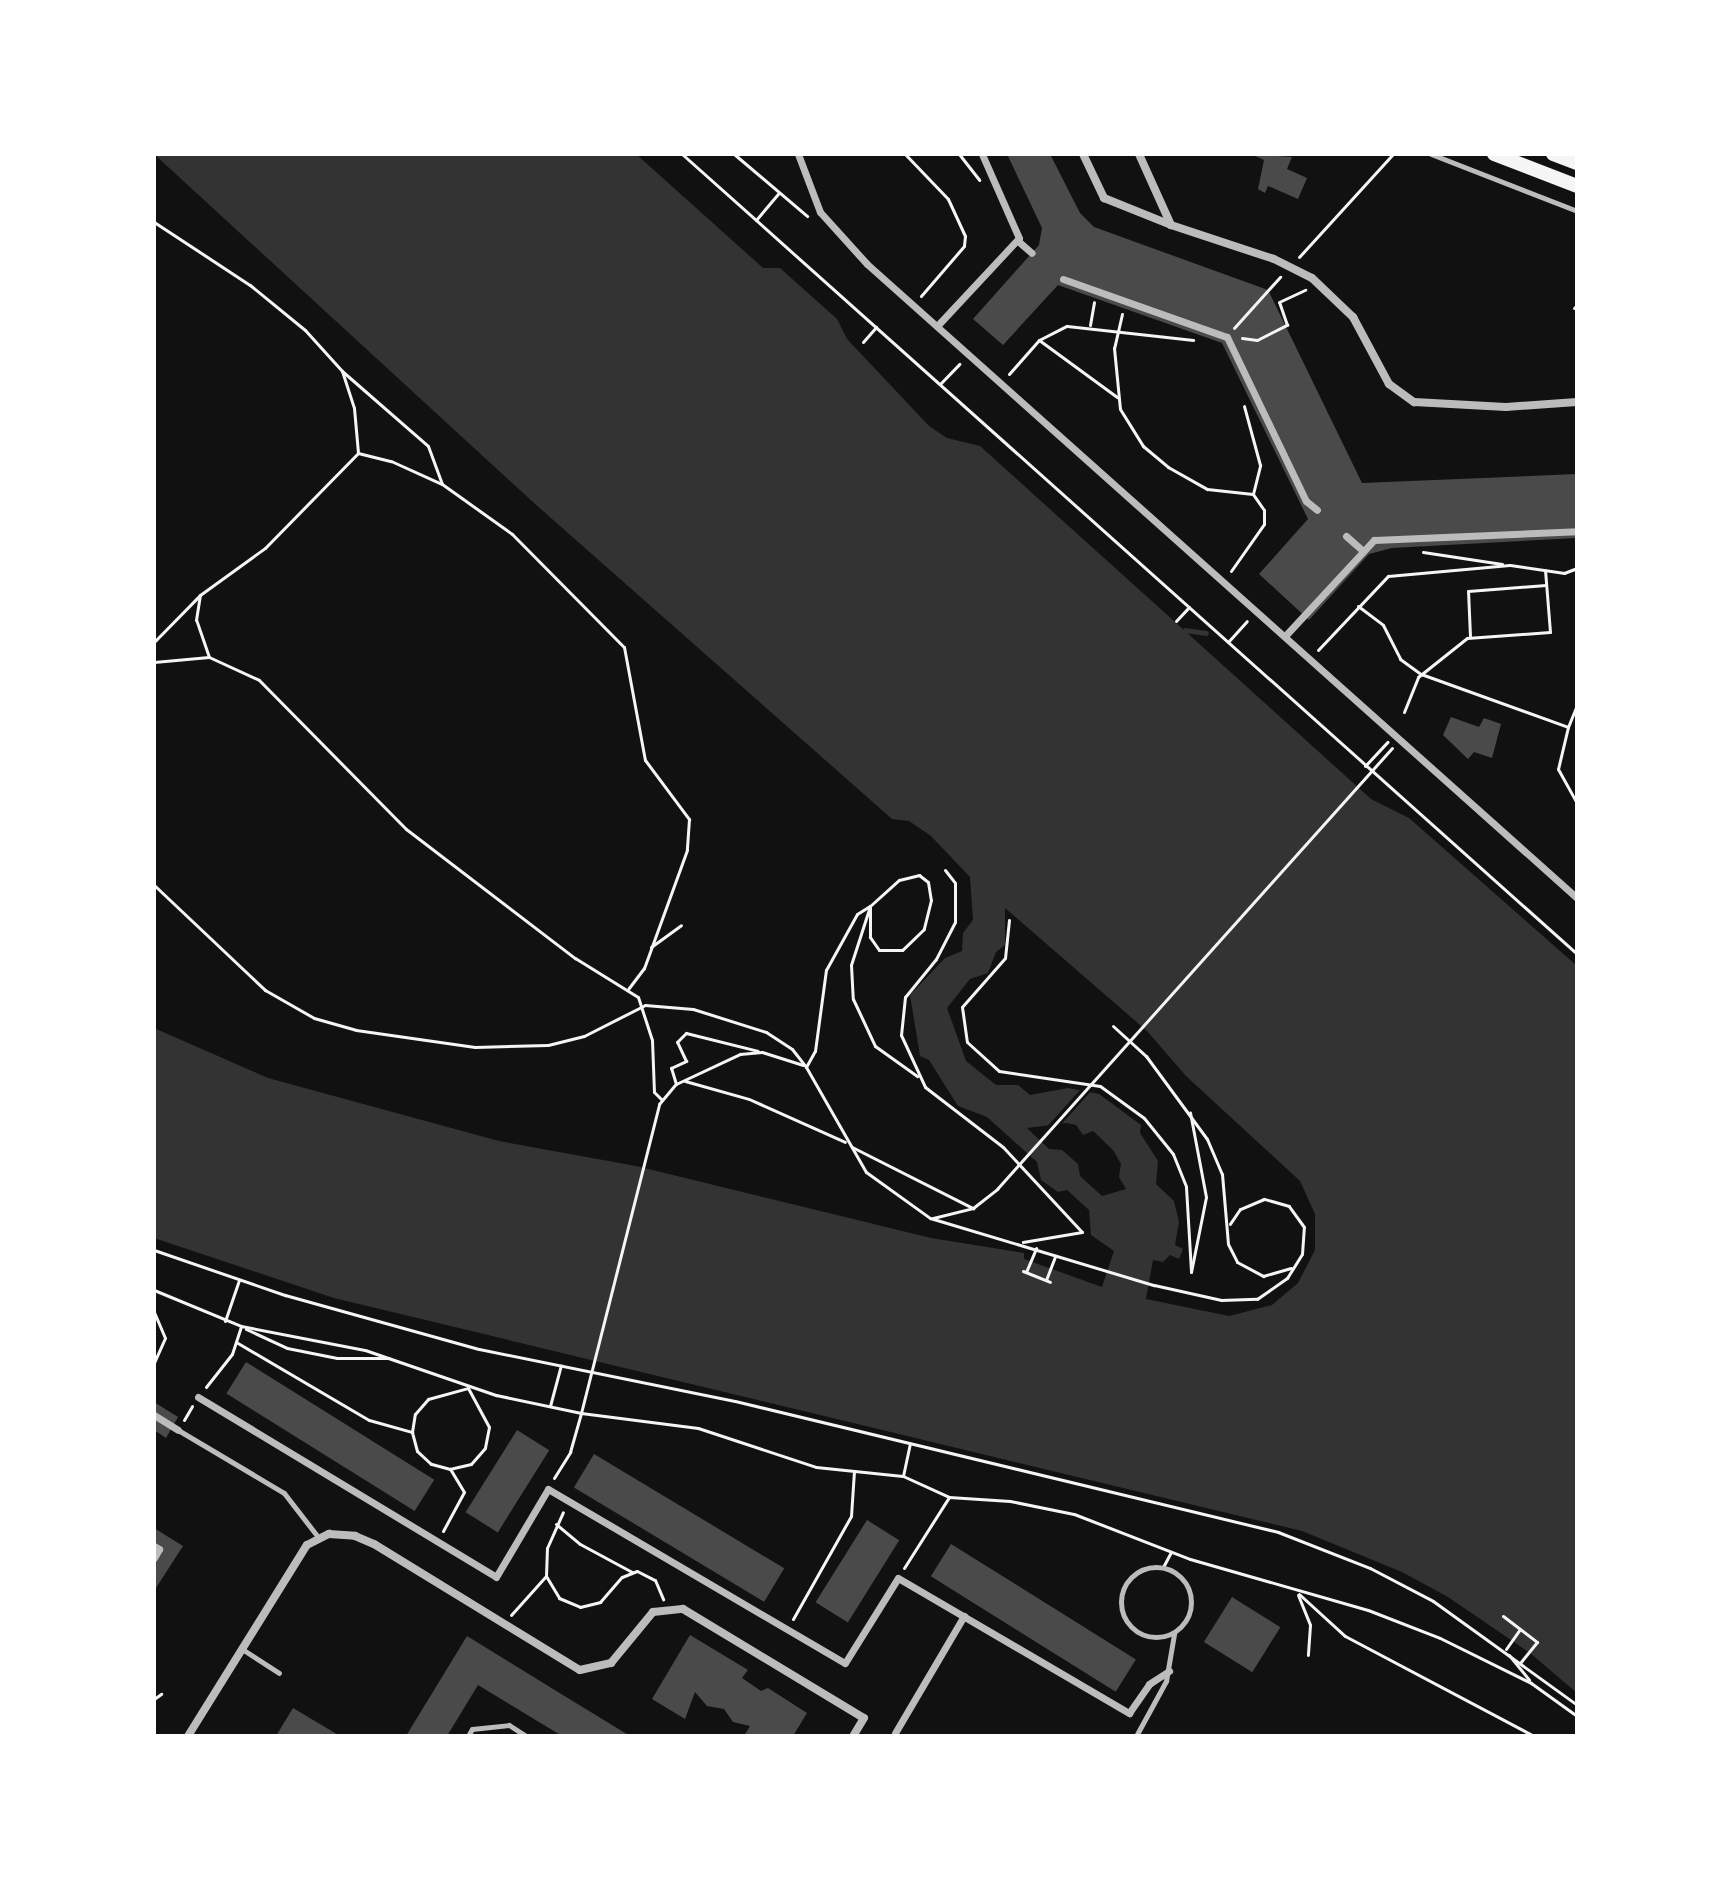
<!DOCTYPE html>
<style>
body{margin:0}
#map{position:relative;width:1731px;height:1890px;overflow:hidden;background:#111;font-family:Rubik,sans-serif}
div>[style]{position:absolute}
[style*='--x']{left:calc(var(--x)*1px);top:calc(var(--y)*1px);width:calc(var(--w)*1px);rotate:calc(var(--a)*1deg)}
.water>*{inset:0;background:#333}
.pier>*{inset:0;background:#111}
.stream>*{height:5px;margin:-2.5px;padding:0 2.5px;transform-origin:2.5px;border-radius:2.5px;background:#333}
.building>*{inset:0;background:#4a4a4a;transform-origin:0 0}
.path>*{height:3px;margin:-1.5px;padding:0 1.5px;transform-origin:1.5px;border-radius:1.5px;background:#f5f5f5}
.service>*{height:5px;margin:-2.5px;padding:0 2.5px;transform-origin:2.5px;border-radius:2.5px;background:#bcbcbc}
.service>.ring{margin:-2.5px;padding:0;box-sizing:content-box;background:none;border:5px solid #bcbcbc;border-radius:50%}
.pedestrian>*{height:7px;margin:-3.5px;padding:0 3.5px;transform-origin:3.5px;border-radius:3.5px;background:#bcbcbc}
.minor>*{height:8px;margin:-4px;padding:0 4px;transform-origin:4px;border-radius:4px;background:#bcbcbc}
.primary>*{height:14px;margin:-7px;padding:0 7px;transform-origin:7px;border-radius:7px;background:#f5f5f5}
span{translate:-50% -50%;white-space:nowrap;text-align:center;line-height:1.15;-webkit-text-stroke:8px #fff;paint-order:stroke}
.frame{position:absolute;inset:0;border:156px solid #fff;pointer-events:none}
</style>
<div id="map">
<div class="water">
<i style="clip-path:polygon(evenodd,154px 154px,636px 154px,763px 268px,780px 268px,837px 319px,847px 339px,929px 426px,947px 438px,980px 446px,1371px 799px,1409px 818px,1577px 966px,1577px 1693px,1530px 1653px,1448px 1597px,1402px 1572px,1302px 1531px,334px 1298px,154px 1238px,154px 1028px,268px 1078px,499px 1141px,636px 1166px,931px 1238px,1024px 1253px,1024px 1259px,1102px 1287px,1114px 1251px,1091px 1235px,1089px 1210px,1067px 1190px,1058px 1192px,1041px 1180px,1037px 1162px,987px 1117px,958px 1106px,929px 1060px,920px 1056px,910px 995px,945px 958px,962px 951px,963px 933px,973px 920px,970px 877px,931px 836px,909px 821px,892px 819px,534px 503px,154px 154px,1005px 908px,1147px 1031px,1186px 1076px,1300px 1181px,1315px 1214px,1315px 1250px,1298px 1283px,1272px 1305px,1229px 1316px,1146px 1299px,1153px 1260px,1163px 1262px,1170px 1255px,1179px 1259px,1183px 1249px,1175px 1245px,1179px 1222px,1174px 1201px,1156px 1184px,1158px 1161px,1140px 1133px,1141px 1125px,1099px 1094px,1068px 1088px,1030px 1095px,1018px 1085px,996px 1085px,966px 1061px,947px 1008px,970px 979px,988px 973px,996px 952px,1005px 945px,1005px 908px,154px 154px,1067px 1123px,1076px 1125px,1083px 1135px,1093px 1131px,1113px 1150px,1121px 1164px,1119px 1177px,1126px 1189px,1102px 1196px,1080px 1176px,1078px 1164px,1062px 1150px,1049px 1149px,1027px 1128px,1067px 1123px)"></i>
</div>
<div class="pier">
<i style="clip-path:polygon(1081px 1089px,1093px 1089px,1057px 1129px,1044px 1130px)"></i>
</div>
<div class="stream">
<i style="--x:1185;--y:630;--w:21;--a:8"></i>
</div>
<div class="building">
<i style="clip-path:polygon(1007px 154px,1050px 154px,1080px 213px,1094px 227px,1268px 290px,1362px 483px,1577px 474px,1577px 538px,1392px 548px,1369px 554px,1309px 620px,1259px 574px,1308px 519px,1222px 343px,1058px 285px,1003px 345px,973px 319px,1039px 245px,1042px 228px)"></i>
<i style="clip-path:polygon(1251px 154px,1292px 157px,1287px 169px,1307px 178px,1298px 199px,1268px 186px,1265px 193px,1258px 189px,1264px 160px)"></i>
<i style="clip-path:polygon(1451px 717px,1479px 727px,1484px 718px,1501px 724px,1492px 758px,1474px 752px,1468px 759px,1443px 735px)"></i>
<i style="left:246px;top:1362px;width:222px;height:37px;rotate:32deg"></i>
<i style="clip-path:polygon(154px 1402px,178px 1417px,166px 1438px,154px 1430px)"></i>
<i style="left:517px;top:1430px;width:38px;height:97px;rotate:32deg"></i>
<i style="left:594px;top:1454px;width:222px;height:39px;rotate:31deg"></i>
<i style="left:867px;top:1520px;width:38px;height:97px;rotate:32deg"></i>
<i style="clip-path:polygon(154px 1528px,183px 1546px,154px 1591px)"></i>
<i style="left:951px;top:1544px;width:218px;height:38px;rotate:32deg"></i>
<i style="left:1232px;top:1597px;width:57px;height:53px;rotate:32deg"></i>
<i style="clip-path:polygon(690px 1635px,748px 1670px,742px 1678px,761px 1691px,768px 1688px,807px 1713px,793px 1736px,744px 1736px,750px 1726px,733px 1722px,724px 1709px,707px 1706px,695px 1692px,685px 1719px,652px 1699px)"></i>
<i style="clip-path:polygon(467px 1636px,553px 1689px,630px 1736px,562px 1736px,478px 1685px,447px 1736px,406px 1736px)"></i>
<i style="clip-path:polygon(293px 1708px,340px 1736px,276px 1736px)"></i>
</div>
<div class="path">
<i style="--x:682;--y:154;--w:1200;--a:41.79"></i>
<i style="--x:734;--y:154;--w:96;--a:40.3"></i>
<i style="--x:905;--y:154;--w:62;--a:46.3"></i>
<i style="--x:948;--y:199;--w:41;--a:65.3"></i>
<i style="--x:965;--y:236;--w:10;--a:96"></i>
<i style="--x:964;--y:246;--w:66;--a:130.7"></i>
<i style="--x:959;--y:154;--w:33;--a:52"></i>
<i style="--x:756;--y:220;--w:35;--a:-50"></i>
<i style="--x:154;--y:222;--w:115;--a:33.3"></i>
<i style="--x:250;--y:285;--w:71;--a:39.3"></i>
<i style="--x:305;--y:330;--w:55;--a:47.9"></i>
<i style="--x:342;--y:371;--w:114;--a:41.1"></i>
<i style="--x:428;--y:446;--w:40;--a:69.8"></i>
<i style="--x:1299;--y:257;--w:139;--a:-47.6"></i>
<i style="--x:1574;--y:308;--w:4;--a:-45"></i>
<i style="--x:1122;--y:314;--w:35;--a:103"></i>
<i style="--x:1114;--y:348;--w:61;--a:84.4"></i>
<i style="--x:1120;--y:409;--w:44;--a:58.1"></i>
<i style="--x:1143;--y:446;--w:33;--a:40"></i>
<i style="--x:1168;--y:467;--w:45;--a:29.4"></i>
<i style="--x:1207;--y:489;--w:46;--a:6.2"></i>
<i style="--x:1253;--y:494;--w:30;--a:-76"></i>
<i style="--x:1260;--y:465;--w:61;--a:-105.2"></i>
<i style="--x:1090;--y:325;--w:23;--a:-80"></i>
<i style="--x:1234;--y:328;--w:69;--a:-48"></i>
<i style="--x:1242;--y:338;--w:15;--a:8"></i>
<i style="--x:1257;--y:340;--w:34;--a:-27"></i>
<i style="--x:1287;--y:325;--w:24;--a:-109"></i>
<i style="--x:1279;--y:302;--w:29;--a:-25"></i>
<i style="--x:1039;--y:340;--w:97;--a:36.2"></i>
<i style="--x:863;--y:342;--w:20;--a:-49"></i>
<i style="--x:342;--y:371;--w:39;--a:72"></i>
<i style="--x:354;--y:408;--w:45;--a:84.9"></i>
<i style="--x:1009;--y:374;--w:45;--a:-48.6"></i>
<i style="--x:1039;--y:340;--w:31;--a:-27"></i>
<i style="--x:1067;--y:326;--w:127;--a:6.3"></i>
<i style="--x:940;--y:384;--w:28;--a:-46"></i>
<i style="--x:1423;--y:552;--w:80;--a:8.6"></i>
<i style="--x:1510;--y:565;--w:55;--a:8.4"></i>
<i style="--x:1564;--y:573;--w:14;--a:-21"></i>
<i style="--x:1231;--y:571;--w:57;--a:-54.9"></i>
<i style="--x:1264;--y:524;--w:14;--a:-90"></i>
<i style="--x:1264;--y:510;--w:19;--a:-125"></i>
<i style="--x:1358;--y:606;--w:31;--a:37"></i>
<i style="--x:1383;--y:625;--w:38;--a:63"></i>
<i style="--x:1400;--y:659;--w:26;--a:36"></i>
<i style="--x:1421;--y:674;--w:156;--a:19.8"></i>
<i style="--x:1568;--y:727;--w:24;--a:-68"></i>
<i style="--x:1176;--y:621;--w:19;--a:-47"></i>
<i style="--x:1470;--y:636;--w:45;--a:-92.5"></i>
<i style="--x:1468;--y:591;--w:78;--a:-4.4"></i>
<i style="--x:154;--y:642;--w:66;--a:-45.6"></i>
<i style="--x:1228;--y:642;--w:28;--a:-48"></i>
<i style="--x:1318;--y:650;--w:102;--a:-46.6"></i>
<i style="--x:1388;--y:576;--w:122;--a:-5.2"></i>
<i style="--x:209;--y:657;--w:39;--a:-109"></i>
<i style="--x:196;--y:620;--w:25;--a:-81"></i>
<i style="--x:200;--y:595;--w:80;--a:-35.9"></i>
<i style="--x:265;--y:548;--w:133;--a:-45.6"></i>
<i style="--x:358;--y:453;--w:34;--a:14"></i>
<i style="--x:391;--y:461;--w:56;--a:24.3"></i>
<i style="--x:442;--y:484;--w:86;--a:35.5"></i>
<i style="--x:512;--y:534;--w:159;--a:45.3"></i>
<i style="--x:624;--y:647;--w:115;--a:79.5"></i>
<i style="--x:645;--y:760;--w:74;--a:53.3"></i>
<i style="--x:689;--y:819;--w:31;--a:94"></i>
<i style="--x:687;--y:850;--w:126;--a:110"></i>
<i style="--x:644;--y:968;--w:26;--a:127"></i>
<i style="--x:154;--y:662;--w:55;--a:-5.2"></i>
<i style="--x:209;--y:657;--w:55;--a:24.7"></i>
<i style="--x:259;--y:680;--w:209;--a:45.4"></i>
<i style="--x:406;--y:829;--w:213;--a:37.4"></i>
<i style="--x:575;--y:958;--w:74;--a:31.8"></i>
<i style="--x:638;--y:997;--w:45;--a:72"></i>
<i style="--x:652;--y:1040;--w:52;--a:87.8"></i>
<i style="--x:654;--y:1092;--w:11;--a:45"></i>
<i style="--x:1404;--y:712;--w:38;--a:-68"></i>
<i style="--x:1418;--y:677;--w:63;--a:-38.5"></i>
<i style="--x:1467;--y:638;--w:83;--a:-4.1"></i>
<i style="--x:1550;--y:632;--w:62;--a:-94.6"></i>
<i style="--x:1568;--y:727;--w:43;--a:103.4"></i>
<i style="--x:1558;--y:769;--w:39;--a:61"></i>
<i style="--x:1365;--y:766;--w:33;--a:-47"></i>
<i style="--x:945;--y:870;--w:16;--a:52"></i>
<i style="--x:955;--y:883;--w:39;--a:90"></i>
<i style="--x:955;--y:922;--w:42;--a:117.2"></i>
<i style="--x:936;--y:959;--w:49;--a:129.2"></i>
<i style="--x:905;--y:997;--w:38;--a:96"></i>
<i style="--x:901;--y:1035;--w:57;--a:65.2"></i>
<i style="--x:925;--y:1087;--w:98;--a:37.6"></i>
<i style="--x:1003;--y:1147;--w:116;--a:47.1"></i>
<i style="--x:1082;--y:1232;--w:60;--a:170.4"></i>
<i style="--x:919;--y:875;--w:11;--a:38"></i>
<i style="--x:928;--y:882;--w:18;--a:81"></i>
<i style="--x:931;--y:900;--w:30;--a:104"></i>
<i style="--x:924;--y:929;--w:30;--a:136"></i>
<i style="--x:902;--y:950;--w:23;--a:180"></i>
<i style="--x:879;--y:950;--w:16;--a:-125"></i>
<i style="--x:870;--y:937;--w:31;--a:-90"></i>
<i style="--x:870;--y:906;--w:39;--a:-42"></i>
<i style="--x:899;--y:880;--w:21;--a:-14"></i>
<i style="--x:154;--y:885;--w:153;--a:43.4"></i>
<i style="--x:265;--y:990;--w:56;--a:29.7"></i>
<i style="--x:314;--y:1018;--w:44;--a:15.9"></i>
<i style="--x:356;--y:1030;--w:120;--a:8.1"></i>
<i style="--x:475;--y:1047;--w:73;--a:-1.6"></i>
<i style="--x:548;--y:1045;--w:37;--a:-14"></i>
<i style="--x:584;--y:1036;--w:68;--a:-26.9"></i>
<i style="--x:645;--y:1005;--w:48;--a:4.8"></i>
<i style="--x:693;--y:1009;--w:77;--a:17.5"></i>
<i style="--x:766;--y:1032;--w:31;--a:33"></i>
<i style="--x:792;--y:1049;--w:23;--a:52"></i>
<i style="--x:806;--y:1067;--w:121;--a:60.3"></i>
<i style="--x:866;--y:1172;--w:79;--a:35.7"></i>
<i style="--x:930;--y:1218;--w:234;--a:16.7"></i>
<i style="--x:1154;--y:1285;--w:69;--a:12.6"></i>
<i style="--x:1221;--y:1300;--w:36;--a:-2"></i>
<i style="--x:1257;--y:1299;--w:37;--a:-35"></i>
<i style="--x:1287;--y:1278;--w:28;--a:-58"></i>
<i style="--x:1302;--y:1254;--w:27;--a:-86"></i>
<i style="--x:1304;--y:1227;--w:26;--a:-126"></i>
<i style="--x:1289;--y:1206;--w:26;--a:-164"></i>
<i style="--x:1264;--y:1199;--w:26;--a:157"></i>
<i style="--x:1240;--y:1209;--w:18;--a:124"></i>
<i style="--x:1009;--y:920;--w:38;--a:96"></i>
<i style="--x:1005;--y:958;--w:65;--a:131.3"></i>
<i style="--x:962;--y:1007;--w:35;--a:82"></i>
<i style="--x:967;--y:1042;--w:43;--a:42.2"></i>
<i style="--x:999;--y:1071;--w:102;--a:8.4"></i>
<i style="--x:1100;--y:1086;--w:54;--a:36"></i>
<i style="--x:1144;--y:1118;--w:46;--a:51.1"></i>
<i style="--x:1173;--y:1154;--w:35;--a:68"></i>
<i style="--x:1186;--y:1187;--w:85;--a:86.6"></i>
<i style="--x:1191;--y:1272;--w:76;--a:-78.7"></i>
<i style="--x:1206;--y:1197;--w:86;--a:-100.7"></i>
<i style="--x:651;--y:947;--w:37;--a:-36"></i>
<i style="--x:1113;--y:1026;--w:45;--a:42.3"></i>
<i style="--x:1146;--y:1056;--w:103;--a:53.7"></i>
<i style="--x:1207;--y:1139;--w:38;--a:67"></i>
<i style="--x:1222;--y:1174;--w:70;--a:85.1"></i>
<i style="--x:1228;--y:1244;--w:20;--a:63"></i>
<i style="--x:1237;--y:1262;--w:30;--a:28"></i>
<i style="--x:1263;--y:1276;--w:29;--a:-16"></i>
<i style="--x:806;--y:1067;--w:18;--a:-61"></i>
<i style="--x:815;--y:1051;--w:82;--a:-82.3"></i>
<i style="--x:826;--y:970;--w:64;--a:-61"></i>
<i style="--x:857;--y:914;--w:15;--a:-32"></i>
<i style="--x:870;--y:906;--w:62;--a:107.9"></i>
<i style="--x:851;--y:965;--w:34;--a:87"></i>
<i style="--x:853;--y:999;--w:52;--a:64.9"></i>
<i style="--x:875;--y:1046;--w:52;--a:35.5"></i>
<i style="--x:685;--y:1081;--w:66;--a:15.7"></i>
<i style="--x:749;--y:1099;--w:105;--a:24.1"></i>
<i style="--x:676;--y:1084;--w:17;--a:-107"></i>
<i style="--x:671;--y:1068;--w:17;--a:-25"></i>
<i style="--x:686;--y:1061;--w:21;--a:-115"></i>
<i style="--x:677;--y:1042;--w:13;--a:-45"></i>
<i style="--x:686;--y:1033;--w:74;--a:14"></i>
<i style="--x:852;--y:1147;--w:136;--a:26.8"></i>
<i style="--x:933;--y:1218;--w:41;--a:-14"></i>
<i style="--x:973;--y:1208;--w:31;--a:-38"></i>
<i style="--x:997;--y:1189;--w:592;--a:-48.15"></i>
<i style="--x:154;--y:1250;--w:139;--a:19"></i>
<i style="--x:285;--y:1295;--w:201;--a:15.6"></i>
<i style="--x:479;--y:1349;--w:261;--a:11.5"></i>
<i style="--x:735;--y:1401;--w:559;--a:13.56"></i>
<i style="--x:1278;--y:1532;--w:99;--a:21.4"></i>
<i style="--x:1370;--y:1568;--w:71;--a:27.6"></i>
<i style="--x:1433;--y:1601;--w:178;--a:35.8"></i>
<i style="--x:1023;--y:1271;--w:29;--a:22"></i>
<i style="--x:1026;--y:1272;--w:26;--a:-67"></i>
<i style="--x:1046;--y:1280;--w:26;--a:-69"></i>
<i style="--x:154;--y:1290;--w:94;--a:22.5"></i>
<i style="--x:241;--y:1326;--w:126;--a:11"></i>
<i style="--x:365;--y:1350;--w:139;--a:19"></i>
<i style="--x:496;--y:1395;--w:87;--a:12"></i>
<i style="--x:581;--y:1413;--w:118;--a:7.3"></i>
<i style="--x:698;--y:1428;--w:124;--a:18.3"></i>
<i style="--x:816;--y:1467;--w:87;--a:5.9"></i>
<i style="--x:903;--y:1476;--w:51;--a:24.5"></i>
<i style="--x:949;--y:1497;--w:61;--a:3.8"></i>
<i style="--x:1010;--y:1501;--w:65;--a:11.5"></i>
<i style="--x:1074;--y:1514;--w:124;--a:21.2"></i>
<i style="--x:1190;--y:1559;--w:185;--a:16"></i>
<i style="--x:1368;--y:1610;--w:77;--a:21.3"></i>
<i style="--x:1440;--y:1638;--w:102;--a:26.3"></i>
<i style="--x:1531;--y:1683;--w:57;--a:35.7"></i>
<i style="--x:154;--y:1312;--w:28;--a:67"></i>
<i style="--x:165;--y:1338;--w:27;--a:114"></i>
<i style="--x:225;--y:1321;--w:43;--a:-71.1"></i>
<i style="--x:246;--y:1329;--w:45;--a:24.9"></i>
<i style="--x:287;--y:1348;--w:51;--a:11.3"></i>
<i style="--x:337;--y:1358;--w:52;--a:0"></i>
<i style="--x:236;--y:1342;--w:154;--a:30.4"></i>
<i style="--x:369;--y:1420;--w:45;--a:15.6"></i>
<i style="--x:206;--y:1387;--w:42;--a:-51.8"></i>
<i style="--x:232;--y:1354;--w:29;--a:-72"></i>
<i style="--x:468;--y:1388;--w:44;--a:61.7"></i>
<i style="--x:489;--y:1427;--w:21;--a:101"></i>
<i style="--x:485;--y:1448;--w:21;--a:131"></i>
<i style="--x:471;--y:1464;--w:22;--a:167"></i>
<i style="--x:450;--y:1469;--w:20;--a:-165"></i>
<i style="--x:431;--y:1464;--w:19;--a:-137"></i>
<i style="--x:417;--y:1451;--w:20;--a:-105"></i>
<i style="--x:412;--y:1432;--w:18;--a:-81"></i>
<i style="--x:415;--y:1414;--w:20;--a:-49"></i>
<i style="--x:428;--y:1399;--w:41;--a:-15.4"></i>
<i style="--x:550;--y:1406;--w:42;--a:-75"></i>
<i style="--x:184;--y:1420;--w:16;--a:-60"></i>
<i style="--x:903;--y:1476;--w:33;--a:-78"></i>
<i style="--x:554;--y:1478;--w:31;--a:-58"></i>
<i style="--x:570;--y:1452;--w:41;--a:-74.2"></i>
<i style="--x:581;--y:1413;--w:319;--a:-75.8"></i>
<i style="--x:659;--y:1104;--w:26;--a:-50"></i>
<i style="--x:676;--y:1084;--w:71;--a:-25.1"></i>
<i style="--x:740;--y:1054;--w:22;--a:-5"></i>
<i style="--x:762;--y:1052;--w:43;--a:17.6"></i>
<i style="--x:556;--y:1524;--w:31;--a:40"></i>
<i style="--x:580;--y:1544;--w:59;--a:28.3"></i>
<i style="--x:443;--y:1531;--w:44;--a:-61.7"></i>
<i style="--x:464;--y:1492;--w:27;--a:-121"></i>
<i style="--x:1163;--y:1567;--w:17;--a:-62"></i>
<i style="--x:904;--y:1568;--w:84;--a:-57.6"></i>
<i style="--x:546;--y:1576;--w:26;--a:59"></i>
<i style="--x:559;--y:1598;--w:23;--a:23"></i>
<i style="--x:580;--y:1607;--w:21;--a:-14"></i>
<i style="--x:600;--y:1602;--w:33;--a:-49"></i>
<i style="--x:622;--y:1577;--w:16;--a:-22"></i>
<i style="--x:637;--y:1571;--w:20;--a:27"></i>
<i style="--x:655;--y:1580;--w:21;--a:67"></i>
<i style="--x:1299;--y:1594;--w:62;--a:42.4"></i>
<i style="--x:1345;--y:1636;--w:214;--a:27.9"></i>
<i style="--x:1298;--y:1595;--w:32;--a:68"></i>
<i style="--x:1310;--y:1625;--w:30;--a:94"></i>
<i style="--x:511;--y:1615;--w:52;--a:-48.1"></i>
<i style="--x:546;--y:1576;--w:28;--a:-88"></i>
<i style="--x:547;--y:1548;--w:39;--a:-66"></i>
<i style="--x:1503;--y:1616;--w:43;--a:37.4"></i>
<i style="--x:1537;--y:1642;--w:26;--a:129"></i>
<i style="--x:793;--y:1619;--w:118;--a:-60.6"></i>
<i style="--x:851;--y:1516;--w:45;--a:-86.2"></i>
<i style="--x:1506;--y:1649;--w:24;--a:-55"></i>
<i style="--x:1509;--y:1655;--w:32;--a:51"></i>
<i style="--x:154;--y:1699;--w:9;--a:-36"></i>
</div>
<div class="service">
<i style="--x:1431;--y:154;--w:157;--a:21.3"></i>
<i style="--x:178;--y:1430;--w:123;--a:30.7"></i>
<i style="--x:284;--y:1493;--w:56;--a:52.3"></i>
<i class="ring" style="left:1121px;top:1567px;width:65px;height:65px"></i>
<i style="--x:242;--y:1649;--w:44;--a:33"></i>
<i style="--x:468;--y:1736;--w:8;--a:-60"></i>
<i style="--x:472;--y:1729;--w:37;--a:-6"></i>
<i style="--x:509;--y:1725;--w:20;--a:33"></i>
<i style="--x:1136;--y:1736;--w:63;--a:-61.4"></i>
<i style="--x:1166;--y:1681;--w:48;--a:-80.3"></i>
</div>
<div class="pedestrian">
<i style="--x:798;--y:154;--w:62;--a:69.2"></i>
<i style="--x:820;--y:212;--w:70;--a:47.9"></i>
<i style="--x:867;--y:264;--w:952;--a:41.76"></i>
<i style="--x:1018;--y:241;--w:18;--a:41"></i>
<i style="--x:1063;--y:279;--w:174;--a:19.5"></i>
<i style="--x:1227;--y:337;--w:182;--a:64.3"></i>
<i style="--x:1306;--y:501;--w:14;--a:39"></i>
<i style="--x:937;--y:326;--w:120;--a:-47"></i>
<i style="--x:1019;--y:238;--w:92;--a:-113.8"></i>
<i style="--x:1346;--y:536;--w:21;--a:41"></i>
<i style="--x:1285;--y:636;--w:131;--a:-47.2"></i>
<i style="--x:1374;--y:540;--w:203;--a:-2.5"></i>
<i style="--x:198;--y:1397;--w:348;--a:31.1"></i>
<i style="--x:496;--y:1577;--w:102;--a:-59.4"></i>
<i style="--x:548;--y:1489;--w:344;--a:30.4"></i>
<i style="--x:845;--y:1663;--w:100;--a:-58.1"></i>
<i style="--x:898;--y:1578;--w:268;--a:30.3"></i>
<i style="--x:1129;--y:1713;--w:35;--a:-55"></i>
<i style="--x:1149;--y:1684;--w:24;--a:-33"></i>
<i style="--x:154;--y:1415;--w:28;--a:32"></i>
<i style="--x:154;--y:1546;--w:6;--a:31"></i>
<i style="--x:159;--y:1549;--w:10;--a:119"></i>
<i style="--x:895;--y:1733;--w:136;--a:-59.5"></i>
</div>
<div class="minor">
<i style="--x:1083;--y:154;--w:49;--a:64.5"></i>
<i style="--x:1104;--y:198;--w:72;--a:21.9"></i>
<i style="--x:1171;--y:225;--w:78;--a:-114.3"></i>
<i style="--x:1171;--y:225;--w:108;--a:18.3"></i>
<i style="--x:1274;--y:259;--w:42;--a:26.6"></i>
<i style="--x:1312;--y:278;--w:57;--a:43.6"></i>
<i style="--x:1353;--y:317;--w:76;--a:61.8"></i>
<i style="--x:1389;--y:384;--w:31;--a:36"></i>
<i style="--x:1414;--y:402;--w:92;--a:3.1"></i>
<i style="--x:1506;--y:407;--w:71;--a:-4"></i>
<i style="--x:188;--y:1736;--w:225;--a:-58.1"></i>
<i style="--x:307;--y:1545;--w:25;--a:-27"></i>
<i style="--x:329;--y:1534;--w:26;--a:4"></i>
<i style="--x:355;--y:1536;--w:21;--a:23"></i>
<i style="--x:374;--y:1544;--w:241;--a:31.5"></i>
<i style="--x:580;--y:1670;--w:32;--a:-13"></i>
<i style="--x:611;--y:1663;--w:66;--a:-50.5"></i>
<i style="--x:653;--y:1612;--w:30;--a:-6"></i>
<i style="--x:683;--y:1609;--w:211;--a:31.1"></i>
<i style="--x:864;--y:1718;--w:21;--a:121"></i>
</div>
<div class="primary">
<i style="--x:1494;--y:154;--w:89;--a:21.1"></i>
<i style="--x:1553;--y:154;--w:26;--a:21"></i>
</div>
<div class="frame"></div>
</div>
